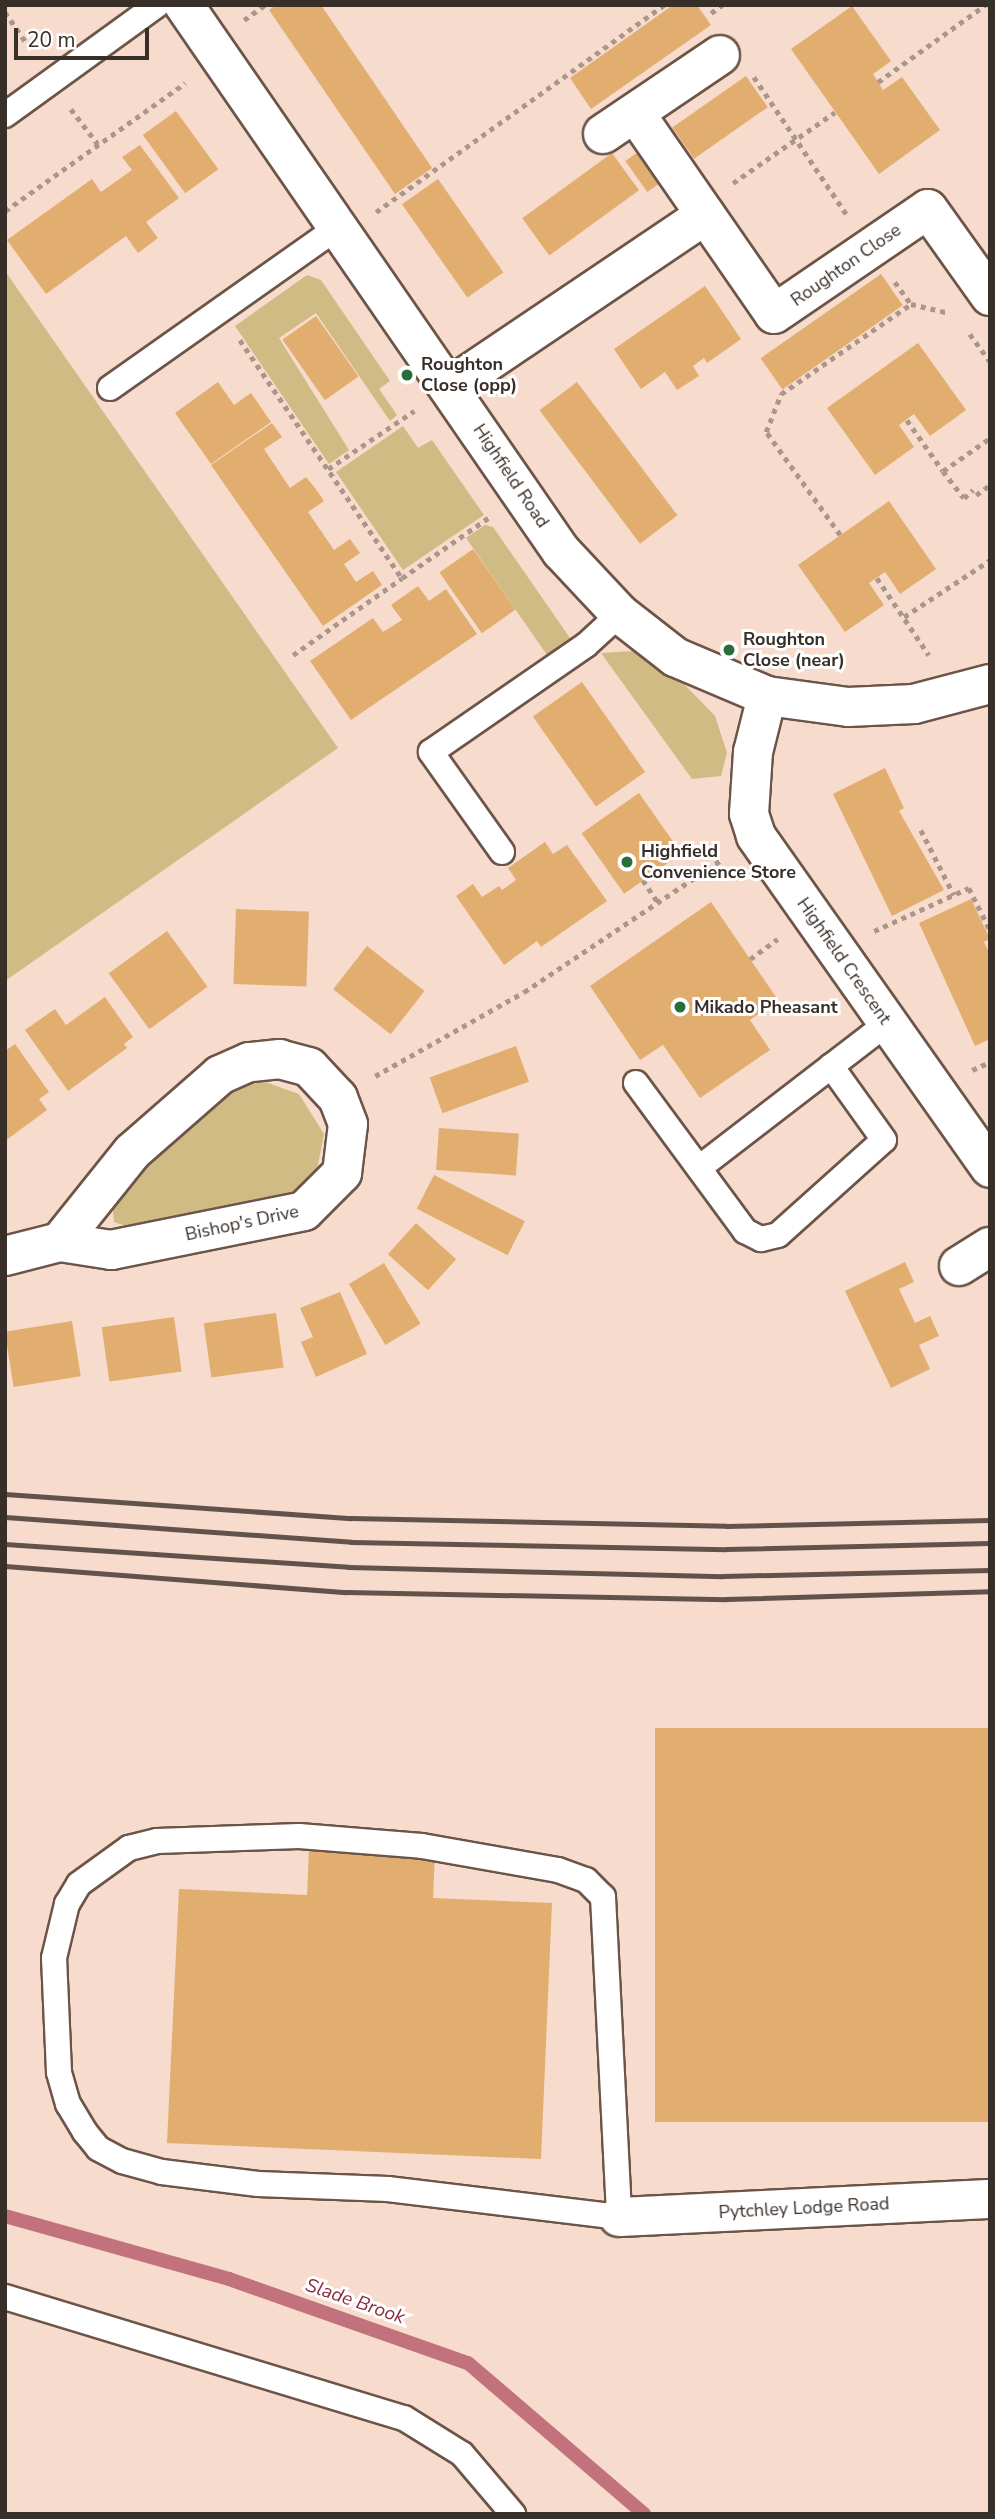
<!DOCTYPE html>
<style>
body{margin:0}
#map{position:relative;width:995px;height:2519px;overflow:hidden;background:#f7dbcc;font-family:"Nunito Sans",sans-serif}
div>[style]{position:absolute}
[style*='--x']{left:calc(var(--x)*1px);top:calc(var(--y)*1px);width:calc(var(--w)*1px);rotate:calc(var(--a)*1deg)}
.green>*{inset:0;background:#d0bb84}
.stream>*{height:14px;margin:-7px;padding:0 7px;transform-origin:7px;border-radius:7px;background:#c1727c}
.building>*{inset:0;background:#e2ae70;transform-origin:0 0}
.path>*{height:4.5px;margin-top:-2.25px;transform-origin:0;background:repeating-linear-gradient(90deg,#ab968a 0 5px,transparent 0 10px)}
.roads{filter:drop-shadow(2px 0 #6c5548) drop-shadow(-2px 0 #6c5548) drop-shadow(0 2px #6c5548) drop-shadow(0 -2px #6c5548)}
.lane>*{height:24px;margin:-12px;padding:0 12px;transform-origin:12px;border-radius:12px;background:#fff}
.street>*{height:38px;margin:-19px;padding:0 19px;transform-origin:19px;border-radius:19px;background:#fff}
.rail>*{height:5px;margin:-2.5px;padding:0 2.5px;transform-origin:2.5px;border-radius:2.5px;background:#61534b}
.dots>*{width:19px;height:19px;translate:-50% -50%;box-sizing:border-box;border:4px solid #fff;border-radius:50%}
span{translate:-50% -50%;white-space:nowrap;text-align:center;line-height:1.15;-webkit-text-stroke:6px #fff;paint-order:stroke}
.street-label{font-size:18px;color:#392f29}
.poi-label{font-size:18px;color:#392f29;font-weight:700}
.left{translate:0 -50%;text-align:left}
.water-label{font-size:19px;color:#8b2b3f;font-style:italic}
.frame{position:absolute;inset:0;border:7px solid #392f29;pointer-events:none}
.scale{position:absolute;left:14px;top:28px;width:135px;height:32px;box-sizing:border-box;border:4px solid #392f29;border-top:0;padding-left:9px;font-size:21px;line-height:24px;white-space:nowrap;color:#392f29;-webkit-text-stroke:5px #fff;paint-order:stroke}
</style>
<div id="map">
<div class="green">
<i style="clip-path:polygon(5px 271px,338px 748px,5px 981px)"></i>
<i style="clip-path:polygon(307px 275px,321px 280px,390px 381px,379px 389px,397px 415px,390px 421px,316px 313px,279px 338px,349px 450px,329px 464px,235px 326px)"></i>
<i style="clip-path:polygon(403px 426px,418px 448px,432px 440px,484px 515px,403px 570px,336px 472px)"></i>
<i style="clip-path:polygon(485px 525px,493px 527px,570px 638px,547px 655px,466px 538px)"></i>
<i style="clip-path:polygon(634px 651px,684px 684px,715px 716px,727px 753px,721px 776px,692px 779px,601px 653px)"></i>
<i style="clip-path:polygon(265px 1082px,299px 1094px,324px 1134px,317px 1170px,303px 1187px,286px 1196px,126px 1226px,114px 1222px,112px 1198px,193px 1119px,244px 1085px)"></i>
</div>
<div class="stream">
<i style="--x:5;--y:2216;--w:233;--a:15.7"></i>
<i style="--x:229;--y:2279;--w:253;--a:19.4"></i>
<i style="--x:468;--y:2363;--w:232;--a:40.6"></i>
</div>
<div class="building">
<i style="clip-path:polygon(276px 5px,321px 5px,432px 168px,395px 194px,269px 10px)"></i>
<i style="clip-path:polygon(673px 5px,697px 5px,711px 25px,591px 109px,570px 78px)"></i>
<i style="clip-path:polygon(852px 6px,891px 61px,873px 74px,883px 90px,902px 77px,940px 130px,879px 174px,791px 49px)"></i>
<i style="left:746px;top:76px;width:38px;height:90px;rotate:55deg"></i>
<i style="left:176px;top:111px;width:72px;height:41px;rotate:54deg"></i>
<i style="clip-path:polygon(140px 145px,179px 198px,146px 222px,158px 238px,138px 253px,126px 236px,46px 294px,7px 240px,92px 179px,101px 192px,132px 170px,122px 157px)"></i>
<i style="left:641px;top:150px;width:38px;height:19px;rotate:55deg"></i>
<i style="left:612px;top:153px;width:46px;height:111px;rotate:54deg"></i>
<i style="left:438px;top:179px;width:114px;height:44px;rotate:55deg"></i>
<i style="left:881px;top:274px;width:38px;height:147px;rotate:55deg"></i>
<i style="clip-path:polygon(705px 286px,741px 339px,707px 363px,704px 358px,693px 366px,699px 376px,677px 390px,665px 372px,641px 389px,614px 349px)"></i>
<i style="left:316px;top:316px;width:74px;height:41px;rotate:55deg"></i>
<i style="clip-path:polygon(918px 343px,966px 410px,930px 436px,914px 414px,899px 425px,914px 447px,875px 475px,827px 408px)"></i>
<i style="clip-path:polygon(218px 382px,234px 405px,251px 393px,271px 422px,211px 464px,175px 413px)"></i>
<i style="left:577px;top:382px;width:167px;height:47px;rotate:53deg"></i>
<i style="clip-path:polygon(272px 423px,282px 437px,264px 449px,290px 488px,306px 477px,315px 488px,324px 501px,308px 512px,334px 550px,350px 539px,360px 553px,344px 564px,356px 582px,373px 571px,382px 585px,323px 626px,211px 465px)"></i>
<i style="clip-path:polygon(889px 501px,936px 569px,900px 594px,885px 572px,869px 583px,884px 605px,845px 632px,798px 565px)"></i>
<i style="left:473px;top:549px;width:74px;height:41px;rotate:55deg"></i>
<i style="clip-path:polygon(418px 586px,429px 601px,446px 589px,477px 634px,351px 720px,310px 661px,373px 618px,383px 632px,402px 620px,391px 605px)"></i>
<i style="left:582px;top:682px;width:110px;height:60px;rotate:55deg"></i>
<i style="clip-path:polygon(885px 768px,904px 808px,899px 811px,944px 890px,892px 916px,833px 794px)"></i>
<i style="left:639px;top:793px;width:74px;height:70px;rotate:55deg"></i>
<i style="clip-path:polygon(545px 842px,553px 854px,567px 845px,607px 901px,541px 947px,537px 941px,504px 965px,456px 896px,473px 884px,482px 897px,499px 886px,502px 890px,516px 880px,508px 868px)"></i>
<i style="clip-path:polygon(971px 899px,990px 939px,984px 942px,990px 954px,990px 1039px,975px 1046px,919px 923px)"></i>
<i style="clip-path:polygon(711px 902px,778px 1000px,750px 1020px,770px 1050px,700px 1098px,663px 1045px,640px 1060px,590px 986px)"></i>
<i style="left:236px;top:909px;width:73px;height:75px;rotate:2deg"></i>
<i style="left:167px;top:931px;width:69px;height:72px;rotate:54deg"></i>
<i style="left:367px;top:946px;width:73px;height:55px;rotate:38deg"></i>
<i style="clip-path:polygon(105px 997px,133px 1037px,124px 1044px,127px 1048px,68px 1091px,25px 1030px,55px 1009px,66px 1025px)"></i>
<i style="clip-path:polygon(15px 1044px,49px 1092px,39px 1099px,47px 1110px,5px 1141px,5px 1051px)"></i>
<i style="left:516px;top:1046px;width:38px;height:92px;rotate:70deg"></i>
<i style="left:439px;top:1128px;width:80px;height:42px;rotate:4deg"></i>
<i style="left:434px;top:1175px;width:102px;height:38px;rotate:27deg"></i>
<i style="left:416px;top:1223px;width:54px;height:42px;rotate:42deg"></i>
<i style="clip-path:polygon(905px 1262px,914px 1282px,899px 1289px,915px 1323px,930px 1316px,939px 1336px,919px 1345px,930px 1369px,891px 1388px,845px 1291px)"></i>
<i style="left:384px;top:1263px;width:71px;height:41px;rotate:59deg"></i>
<i style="clip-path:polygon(340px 1292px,367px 1354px,316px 1377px,301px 1342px,313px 1337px,300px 1308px)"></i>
<i style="left:276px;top:1313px;width:55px;height:73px;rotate:82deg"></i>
<i style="left:174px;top:1317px;width:55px;height:73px;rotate:82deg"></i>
<i style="left:72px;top:1321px;width:56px;height:68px;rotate:81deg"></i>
<i style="left:990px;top:1728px;width:394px;height:335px;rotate:90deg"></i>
<i style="clip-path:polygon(309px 1848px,435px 1853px,433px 1898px,552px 1903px,541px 2159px,167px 2143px,179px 1889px,307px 1895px)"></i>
</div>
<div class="path">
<i style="--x:5;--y:12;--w:47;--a:55.3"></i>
<i style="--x:711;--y:13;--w:14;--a:-36"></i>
<i style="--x:244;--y:20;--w:26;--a:-36"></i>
<i style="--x:754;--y:77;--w:166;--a:56"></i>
<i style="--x:878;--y:82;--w:132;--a:-35.7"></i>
<i style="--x:71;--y:109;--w:44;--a:52.4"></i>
<i style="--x:733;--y:183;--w:124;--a:-34.8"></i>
<i style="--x:5;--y:211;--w:221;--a:-35.4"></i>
<i style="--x:376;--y:212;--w:355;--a:-35.7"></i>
<i style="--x:895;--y:282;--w:27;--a:54"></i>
<i style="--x:911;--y:304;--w:37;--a:13"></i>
<i style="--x:970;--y:334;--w:34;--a:54"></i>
<i style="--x:240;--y:340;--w:288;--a:55.8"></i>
<i style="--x:402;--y:578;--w:105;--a:-34.9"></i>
<i style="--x:907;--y:420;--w:62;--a:54.8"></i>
<i style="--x:943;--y:471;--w:57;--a:-35.1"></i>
<i style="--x:328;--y:469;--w:104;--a:-34"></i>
<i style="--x:943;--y:471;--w:34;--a:52"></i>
<i style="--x:964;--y:498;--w:12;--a:-42"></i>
<i style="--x:976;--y:495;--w:17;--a:-36"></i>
<i style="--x:840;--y:535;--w:127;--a:-125.7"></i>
<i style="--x:766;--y:432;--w:41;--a:-68.5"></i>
<i style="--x:781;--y:394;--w:158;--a:-34.7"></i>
<i style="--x:877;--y:578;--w:93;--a:56"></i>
<i style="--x:904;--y:617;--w:103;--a:-33.5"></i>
<i style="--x:293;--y:655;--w:133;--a:-35.2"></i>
<i style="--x:921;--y:830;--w:73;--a:63.1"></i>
<i style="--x:643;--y:880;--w:27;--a:56"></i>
<i style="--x:874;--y:931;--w:104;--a:-24.4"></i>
<i style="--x:969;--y:888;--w:47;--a:63.4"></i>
<i style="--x:750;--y:959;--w:34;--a:-36"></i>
<i style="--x:972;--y:1070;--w:20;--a:-24"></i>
<i style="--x:375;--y:1076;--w:171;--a:-29.4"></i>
<i style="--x:524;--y:992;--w:236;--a:-33.8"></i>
</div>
<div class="roads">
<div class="lane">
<i style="--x:5;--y:115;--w:188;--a:-35.9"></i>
<i style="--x:110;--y:388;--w:278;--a:-35.2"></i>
<i style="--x:502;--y:852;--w:123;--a:-125.4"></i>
<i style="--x:431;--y:752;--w:188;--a:-34.6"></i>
<i style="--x:586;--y:645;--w:46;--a:-42.4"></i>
<i style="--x:636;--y:1083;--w:184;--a:53.6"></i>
<i style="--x:745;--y:1231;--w:18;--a:27"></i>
<i style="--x:761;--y:1239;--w:17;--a:-13"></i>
<i style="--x:778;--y:1235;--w:142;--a:-41.9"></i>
<i style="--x:884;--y:1140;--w:91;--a:-125.6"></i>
<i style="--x:699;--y:1168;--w:237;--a:-37.6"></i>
<i style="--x:299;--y:1836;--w:123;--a:4.6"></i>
<i style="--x:422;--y:1846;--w:138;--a:10"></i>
<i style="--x:558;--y:1870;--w:30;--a:20"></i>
<i style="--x:586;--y:1880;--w:24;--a:45"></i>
<i style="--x:603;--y:1897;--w:320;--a:87.1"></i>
<i style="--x:619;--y:2217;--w:233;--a:-173.1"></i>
<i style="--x:388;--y:2189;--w:130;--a:-177.8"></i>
<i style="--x:258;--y:2184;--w:97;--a:-172.9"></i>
<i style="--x:162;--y:2172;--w:41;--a:-164.6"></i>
<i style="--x:122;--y:2161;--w:27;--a:-152"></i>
<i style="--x:98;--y:2148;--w:21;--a:-129"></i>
<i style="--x:85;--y:2132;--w:33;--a:-121"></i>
<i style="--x:68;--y:2104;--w:33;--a:-106"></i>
<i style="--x:59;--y:2072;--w:114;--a:-92.5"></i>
<i style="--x:54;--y:1958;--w:56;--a:-76.5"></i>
<i style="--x:67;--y:1904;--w:23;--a:-59"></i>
<i style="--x:79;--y:1884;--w:62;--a:-35.8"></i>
<i style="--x:129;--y:1848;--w:29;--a:-14"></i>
<i style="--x:157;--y:1841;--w:142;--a:-2"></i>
<i style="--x:5;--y:2297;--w:417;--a:16.9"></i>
<i style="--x:404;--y:2418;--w:68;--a:31.8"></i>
<i style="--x:462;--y:2454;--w:79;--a:49.6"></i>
</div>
<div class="street">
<i style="--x:184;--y:5;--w:664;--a:55.38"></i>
<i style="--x:561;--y:551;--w:86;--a:46.9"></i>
<i style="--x:620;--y:614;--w:70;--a:38"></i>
<i style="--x:675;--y:657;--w:100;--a:23"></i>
<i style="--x:767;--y:696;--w:82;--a:7.7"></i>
<i style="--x:848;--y:707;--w:66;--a:-2.6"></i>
<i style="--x:914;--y:704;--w:79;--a:-14.7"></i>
<i style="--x:635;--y:113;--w:244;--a:55.3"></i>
<i style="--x:774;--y:314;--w:186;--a:-34.3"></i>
<i style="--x:928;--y:209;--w:107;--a:54.5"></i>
<i style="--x:603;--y:134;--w:141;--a:-34"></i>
<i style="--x:450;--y:387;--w:308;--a:-34"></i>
<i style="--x:767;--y:696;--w:58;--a:104"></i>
<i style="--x:753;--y:752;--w:62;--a:93.7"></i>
<i style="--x:749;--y:814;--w:23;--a:72"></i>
<i style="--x:756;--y:836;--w:406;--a:54.8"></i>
<i style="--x:5;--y:1256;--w:57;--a:-14.3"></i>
<i style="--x:60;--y:1242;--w:52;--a:8.9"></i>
<i style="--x:111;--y:1250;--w:197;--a:-11.4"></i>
<i style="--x:304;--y:1211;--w:54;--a:-45"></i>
<i style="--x:342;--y:1173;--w:49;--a:-83"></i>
<i style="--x:348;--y:1124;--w:28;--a:-111"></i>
<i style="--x:338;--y:1098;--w:42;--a:-133.1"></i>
<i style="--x:309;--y:1067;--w:30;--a:-165"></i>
<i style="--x:280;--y:1059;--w:31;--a:174"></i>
<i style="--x:249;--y:1062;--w:32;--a:156"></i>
<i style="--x:220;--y:1075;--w:117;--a:138.8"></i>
<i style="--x:132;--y:1152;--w:115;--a:128.7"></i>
<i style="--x:959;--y:1266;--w:36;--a:-32"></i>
<i style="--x:619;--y:2217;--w:371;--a:-2.8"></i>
</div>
</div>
<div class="rail">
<i style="--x:5;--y:1494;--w:347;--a:4"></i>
<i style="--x:351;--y:1518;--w:375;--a:1.2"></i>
<i style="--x:726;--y:1526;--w:264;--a:-1.3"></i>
<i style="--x:5;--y:1517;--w:347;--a:4.1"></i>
<i style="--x:351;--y:1542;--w:375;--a:1.1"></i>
<i style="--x:726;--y:1549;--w:264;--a:-1.3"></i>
<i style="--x:5;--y:1544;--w:344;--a:3.8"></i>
<i style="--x:348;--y:1567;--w:375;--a:1.4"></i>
<i style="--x:723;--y:1576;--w:267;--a:-1.3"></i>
<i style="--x:5;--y:1566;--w:342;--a:4.4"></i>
<i style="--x:346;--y:1592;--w:380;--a:1.1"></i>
<i style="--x:726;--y:1599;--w:264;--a:-1.7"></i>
</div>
<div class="dots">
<i style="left:407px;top:375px;background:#296e3a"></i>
<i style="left:729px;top:650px;background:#296e3a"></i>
<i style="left:627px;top:862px;background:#296e3a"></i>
<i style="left:680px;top:1007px;background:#296e3a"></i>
</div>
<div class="street-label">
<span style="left:846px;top:265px;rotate:-35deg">Roughton Close</span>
<span style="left:511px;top:476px;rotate:56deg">Highfield Road</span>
<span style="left:844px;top:961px;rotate:55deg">Highfield Crescent</span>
<span style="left:242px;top:1223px;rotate:-12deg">Bishop's Drive</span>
<span style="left:804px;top:2208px;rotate:-3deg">Pytchley Lodge Road</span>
</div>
<div class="poi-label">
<span class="left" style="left:421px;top:375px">Roughton<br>Close (opp)</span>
<span class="left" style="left:743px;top:650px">Roughton<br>Close (near)</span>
<span class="left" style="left:641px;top:862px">Highfield<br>Convenience Store</span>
<span class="left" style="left:694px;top:1007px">Mikado Pheasant</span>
</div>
<div class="water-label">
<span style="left:355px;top:2302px;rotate:19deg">Slade Brook</span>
</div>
<div class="frame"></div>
<div class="scale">20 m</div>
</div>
